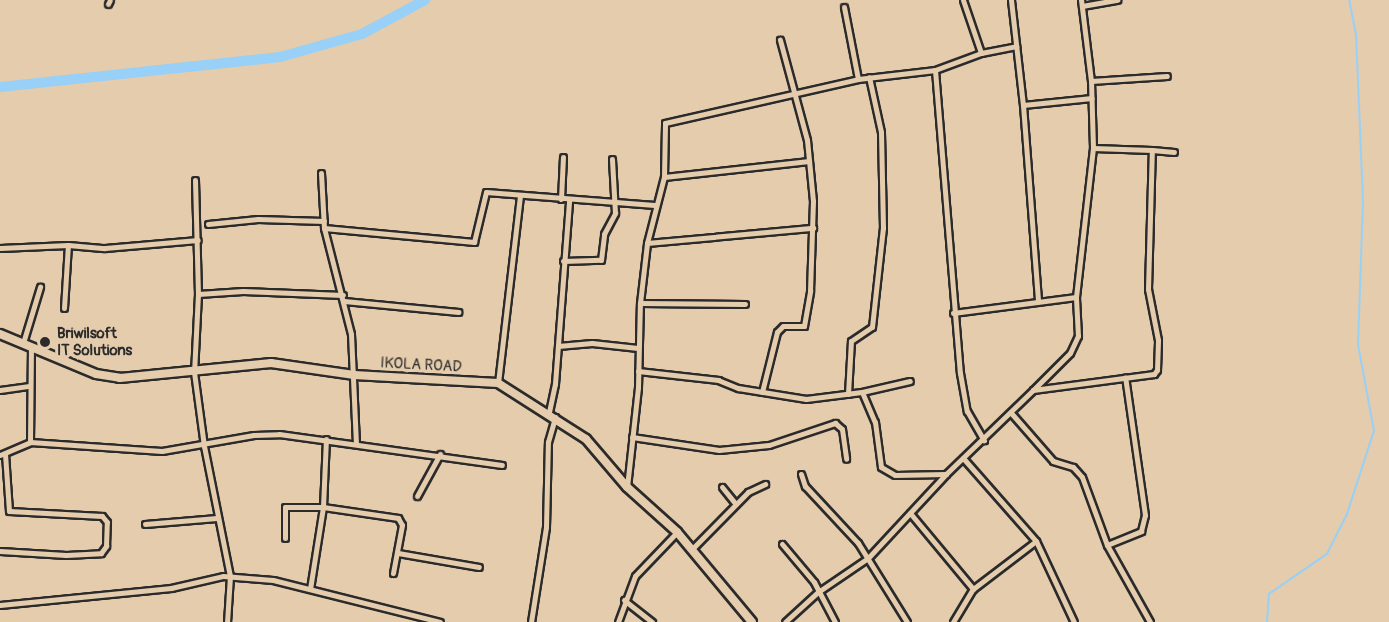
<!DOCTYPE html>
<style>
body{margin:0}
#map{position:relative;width:1389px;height:622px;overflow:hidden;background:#e4ccac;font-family:Pangolin,sans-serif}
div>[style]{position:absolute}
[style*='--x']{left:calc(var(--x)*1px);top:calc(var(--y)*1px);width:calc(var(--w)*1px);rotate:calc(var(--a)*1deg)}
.stream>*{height:1.5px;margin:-0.75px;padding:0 0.75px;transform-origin:0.75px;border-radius:0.75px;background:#98d0f7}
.river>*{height:10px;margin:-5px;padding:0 5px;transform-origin:5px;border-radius:5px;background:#98d0f7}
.roads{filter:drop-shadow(2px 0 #2b2b2b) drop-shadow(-2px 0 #2b2b2b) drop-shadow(0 2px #2b2b2b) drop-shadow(0 -2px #2b2b2b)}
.street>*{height:5px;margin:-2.5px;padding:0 2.5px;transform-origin:2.5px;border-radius:2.5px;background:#e4ccac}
.secondary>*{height:8px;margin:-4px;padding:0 4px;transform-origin:4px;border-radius:4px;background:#e4ccac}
.dots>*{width:16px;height:16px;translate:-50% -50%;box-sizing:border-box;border:3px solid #e4ccac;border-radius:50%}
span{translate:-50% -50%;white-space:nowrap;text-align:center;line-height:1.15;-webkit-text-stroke:6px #e4ccac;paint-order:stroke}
.poi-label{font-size:15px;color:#2b2b2b;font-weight:700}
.left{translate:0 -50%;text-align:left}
.street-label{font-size:15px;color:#2b2b2b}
</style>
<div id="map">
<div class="stream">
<i style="--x:1267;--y:622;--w:28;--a:-86"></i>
<i style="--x:1269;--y:594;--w:70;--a:-34.6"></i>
<i style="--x:1327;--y:554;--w:45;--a:-63.4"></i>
<i style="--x:1347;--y:514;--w:87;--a:-72"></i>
<i style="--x:1374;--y:431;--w:87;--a:-100.5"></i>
<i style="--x:1358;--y:345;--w:144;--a:-88"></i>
<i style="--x:1363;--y:201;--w:166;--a:-92.4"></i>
<i style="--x:1356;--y:35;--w:36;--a:-101"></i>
</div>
<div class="river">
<i style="--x:0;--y:87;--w:282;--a:-6.1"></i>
<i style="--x:280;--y:57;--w:85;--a:-15.7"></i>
<i style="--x:362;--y:34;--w:72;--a:-28.4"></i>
</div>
<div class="roads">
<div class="street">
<i style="--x:963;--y:0;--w:56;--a:71.2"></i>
<i style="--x:1011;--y:0;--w:106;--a:83.5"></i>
<i style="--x:1023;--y:105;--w:197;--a:85.6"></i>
<i style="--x:108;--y:4;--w:4;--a:-63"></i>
<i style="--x:1082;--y:6;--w:36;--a:-10"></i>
<i style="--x:844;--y:7;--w:73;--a:79"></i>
<i style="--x:935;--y:70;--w:304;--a:85.3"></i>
<i style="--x:960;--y:373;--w:39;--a:80"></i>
<i style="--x:967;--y:411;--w:34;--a:60"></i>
<i style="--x:1091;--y:81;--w:76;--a:-3.8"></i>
<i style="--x:1023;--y:105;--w:69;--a:-5.8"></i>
<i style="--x:1152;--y:150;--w:22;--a:5"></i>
<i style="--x:321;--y:173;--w:55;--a:86.9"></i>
<i style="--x:324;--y:228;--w:109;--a:75.7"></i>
<i style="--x:351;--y:334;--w:110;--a:87.4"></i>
<i style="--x:664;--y:177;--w:146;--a:-6.3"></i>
<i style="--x:195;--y:180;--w:114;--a:88.5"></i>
<i style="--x:198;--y:294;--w:78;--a:92.9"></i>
<i style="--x:194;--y:372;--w:75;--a:82.3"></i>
<i style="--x:204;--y:446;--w:133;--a:78.7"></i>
<i style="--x:230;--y:576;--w:46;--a:93.7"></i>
<i style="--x:561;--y:199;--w:42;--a:-87.3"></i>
<i style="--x:208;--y:224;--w:50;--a:-5.7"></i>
<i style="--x:258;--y:219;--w:66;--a:1.7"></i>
<i style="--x:324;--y:228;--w:151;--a:5.3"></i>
<i style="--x:474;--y:242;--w:51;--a:-76.5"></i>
<i style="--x:486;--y:192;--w:169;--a:4.4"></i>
<i style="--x:647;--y:243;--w:167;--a:-5.2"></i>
<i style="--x:0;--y:248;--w:68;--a:-2.5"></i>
<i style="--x:68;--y:245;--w:37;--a:5"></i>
<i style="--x:105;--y:248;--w:93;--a:-4.9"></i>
<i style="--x:563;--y:261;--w:38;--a:-2"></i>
<i style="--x:601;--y:260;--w:26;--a:-83"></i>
<i style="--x:604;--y:234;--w:24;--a:-62"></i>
<i style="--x:615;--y:213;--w:54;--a:-93.2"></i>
<i style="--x:198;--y:294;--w:45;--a:-3.8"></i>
<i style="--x:243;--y:291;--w:100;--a:2.3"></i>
<i style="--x:344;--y:301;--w:115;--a:5.5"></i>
<i style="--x:640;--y:303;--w:105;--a:0.5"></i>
<i style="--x:64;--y:308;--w:63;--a:-86.4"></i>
<i style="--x:953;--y:313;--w:124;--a:-7.4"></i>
<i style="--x:23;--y:343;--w:59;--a:-73.1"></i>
<i style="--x:558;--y:346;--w:34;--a:-5"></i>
<i style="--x:592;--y:343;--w:46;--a:6.2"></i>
<i style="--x:638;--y:371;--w:81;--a:6.4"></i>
<i style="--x:718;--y:380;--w:22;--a:22"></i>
<i style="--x:738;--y:388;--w:69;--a:9.2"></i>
<i style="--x:806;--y:399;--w:56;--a:-7.1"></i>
<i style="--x:862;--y:392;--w:33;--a:67"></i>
<i style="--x:875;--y:422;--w:45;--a:82.4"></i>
<i style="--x:881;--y:467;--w:16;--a:30"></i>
<i style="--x:895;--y:475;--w:51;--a:-1.1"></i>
<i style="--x:498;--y:383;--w:188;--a:-83.3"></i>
<i style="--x:0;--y:390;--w:28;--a:-8"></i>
<i style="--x:1033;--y:390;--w:52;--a:-45"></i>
<i style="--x:1070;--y:353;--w:19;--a:-65"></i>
<i style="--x:1078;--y:336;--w:39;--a:-93"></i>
<i style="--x:1076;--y:297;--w:150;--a:-83.5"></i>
<i style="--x:1093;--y:148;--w:67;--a:-91.7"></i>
<i style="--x:1091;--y:81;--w:82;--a:-97"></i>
<i style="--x:762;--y:392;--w:62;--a:-76"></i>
<i style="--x:777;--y:332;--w:8;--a:-45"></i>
<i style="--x:783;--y:326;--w:21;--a:0"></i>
<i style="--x:804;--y:326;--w:36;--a:-80"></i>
<i style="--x:810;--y:291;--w:90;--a:-88.1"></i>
<i style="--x:813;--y:201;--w:61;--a:-95.6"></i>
<i style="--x:807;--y:140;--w:104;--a:-105.1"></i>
<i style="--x:862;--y:392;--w:49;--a:-12.9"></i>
<i style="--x:848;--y:394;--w:53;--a:-86.8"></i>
<i style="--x:851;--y:341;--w:25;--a:-34"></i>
<i style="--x:872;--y:327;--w:100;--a:-83.7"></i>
<i style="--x:883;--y:228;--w:96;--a:-91.2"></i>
<i style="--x:881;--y:132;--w:56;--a:-102.3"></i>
<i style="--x:549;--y:412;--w:29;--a:-78"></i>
<i style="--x:555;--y:384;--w:185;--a:-85.6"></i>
<i style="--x:1012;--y:414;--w:62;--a:48.9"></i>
<i style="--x:1053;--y:461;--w:21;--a:17"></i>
<i style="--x:1073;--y:467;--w:13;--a:48"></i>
<i style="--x:1082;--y:477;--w:72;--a:69.8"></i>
<i style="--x:1107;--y:545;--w:88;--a:60.8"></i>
<i style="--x:632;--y:437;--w:88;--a:8.5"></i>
<i style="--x:719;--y:450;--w:50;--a:-5.7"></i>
<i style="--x:769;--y:445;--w:70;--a:-18.4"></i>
<i style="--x:835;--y:423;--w:9;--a:41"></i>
<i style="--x:842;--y:429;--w:30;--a:82"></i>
<i style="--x:30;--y:442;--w:95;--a:-89.4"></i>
<i style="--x:0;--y:455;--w:33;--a:-23"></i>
<i style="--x:30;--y:442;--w:132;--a:3.9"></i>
<i style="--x:162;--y:451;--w:93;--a:-9.9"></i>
<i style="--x:254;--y:435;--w:25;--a:-2"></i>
<i style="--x:279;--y:434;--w:225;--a:7.9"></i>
<i style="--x:963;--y:458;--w:111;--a:48.7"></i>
<i style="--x:1036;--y:541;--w:89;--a:64.9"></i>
<i style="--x:801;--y:474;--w:13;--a:72"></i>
<i style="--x:805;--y:486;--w:78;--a:47.1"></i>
<i style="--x:858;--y:543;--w:93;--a:58.2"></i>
<i style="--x:627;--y:487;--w:100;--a:-83.7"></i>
<i style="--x:638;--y:388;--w:85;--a:-88.7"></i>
<i style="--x:640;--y:303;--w:60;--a:-83.3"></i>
<i style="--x:647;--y:243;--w:68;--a:-75.6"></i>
<i style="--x:664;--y:177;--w:54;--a:-88.9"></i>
<i style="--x:665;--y:123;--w:198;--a:-12.8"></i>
<i style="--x:858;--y:79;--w:78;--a:-6.7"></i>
<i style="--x:935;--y:70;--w:49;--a:-20.3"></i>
<i style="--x:981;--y:53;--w:36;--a:-11"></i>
<i style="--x:722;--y:487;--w:22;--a:51"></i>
<i style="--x:417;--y:496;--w:48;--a:-61.3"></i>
<i style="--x:910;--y:513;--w:99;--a:50.3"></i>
<i style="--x:145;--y:524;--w:72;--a:-4.8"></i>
<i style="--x:285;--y:538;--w:31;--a:-90"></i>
<i style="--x:285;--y:507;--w:38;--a:0"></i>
<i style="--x:323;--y:507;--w:76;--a:8.3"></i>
<i style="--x:398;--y:518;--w:8;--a:60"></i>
<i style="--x:402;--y:525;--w:49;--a:100.6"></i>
<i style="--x:782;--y:544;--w:50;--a:49.9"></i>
<i style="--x:814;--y:582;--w:45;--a:62.3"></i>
<i style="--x:1107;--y:545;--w:37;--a:-22"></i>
<i style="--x:1141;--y:531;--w:16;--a:-76"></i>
<i style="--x:1145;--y:515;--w:139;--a:-98.2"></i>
<i style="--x:692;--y:549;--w:80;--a:-45.5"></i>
<i style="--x:748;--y:492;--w:19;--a:-25"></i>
<i style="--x:0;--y:551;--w:66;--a:3.5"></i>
<i style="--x:66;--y:555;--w:35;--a:-3"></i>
<i style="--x:101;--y:553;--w:9;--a:-54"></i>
<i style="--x:106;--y:546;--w:24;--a:-88"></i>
<i style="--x:107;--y:522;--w:8;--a:-130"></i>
<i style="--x:102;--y:516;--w:93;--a:-176.9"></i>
<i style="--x:9;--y:511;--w:57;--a:-94"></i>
<i style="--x:398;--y:553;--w:82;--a:9.8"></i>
<i style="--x:310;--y:589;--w:83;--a:-81"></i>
<i style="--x:323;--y:507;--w:68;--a:-87.5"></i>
<i style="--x:624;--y:600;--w:36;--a:38"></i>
<i style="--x:0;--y:605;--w:172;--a:-5.7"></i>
<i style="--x:171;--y:588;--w:53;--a:-13"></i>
<i style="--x:223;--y:576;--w:50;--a:4.6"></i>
<i style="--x:273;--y:580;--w:172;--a:14.1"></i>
<i style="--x:531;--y:622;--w:96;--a:-81"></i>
<i style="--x:546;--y:527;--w:85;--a:-88.7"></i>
<i style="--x:548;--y:442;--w:26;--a:-74"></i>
<i style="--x:618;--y:622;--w:49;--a:-69.7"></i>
<i style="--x:635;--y:576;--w:61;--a:-46.3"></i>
<i style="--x:785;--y:622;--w:45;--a:-42.3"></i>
<i style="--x:818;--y:592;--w:60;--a:-34.2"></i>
<i style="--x:868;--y:558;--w:115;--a:-47.1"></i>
<i style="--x:946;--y:474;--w:121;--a:-44"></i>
<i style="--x:1033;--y:390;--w:122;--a:-7.5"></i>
<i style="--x:1154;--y:374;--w:5;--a:-53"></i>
<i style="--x:1157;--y:370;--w:30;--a:-88"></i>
<i style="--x:1158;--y:340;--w:52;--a:-101.1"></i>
<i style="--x:1148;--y:289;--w:139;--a:-88.4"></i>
<i style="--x:1152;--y:150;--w:59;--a:-178.1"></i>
<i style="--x:953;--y:622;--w:39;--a:-59"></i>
<i style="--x:973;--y:589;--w:79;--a:-37.3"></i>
</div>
<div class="secondary">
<i style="--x:0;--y:334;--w:104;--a:22.6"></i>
<i style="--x:96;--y:374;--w:24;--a:9"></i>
<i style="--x:120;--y:378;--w:152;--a:-5.7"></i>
<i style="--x:271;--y:363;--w:84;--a:8.2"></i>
<i style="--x:354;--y:375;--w:144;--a:3.2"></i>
<i style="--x:498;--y:383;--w:104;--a:32.5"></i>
<i style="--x:586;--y:439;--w:63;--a:49.5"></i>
<i style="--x:627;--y:487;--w:67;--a:42"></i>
<i style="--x:677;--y:532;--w:117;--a:50.2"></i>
</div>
</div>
<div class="dots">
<i style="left:45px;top:342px;background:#2b2b2b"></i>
</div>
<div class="poi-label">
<span class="left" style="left:57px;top:342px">Briwilsoft<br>IT Solutions</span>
</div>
<div class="street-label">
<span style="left:421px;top:365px;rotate:3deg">IKOLA ROAD</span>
</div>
</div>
